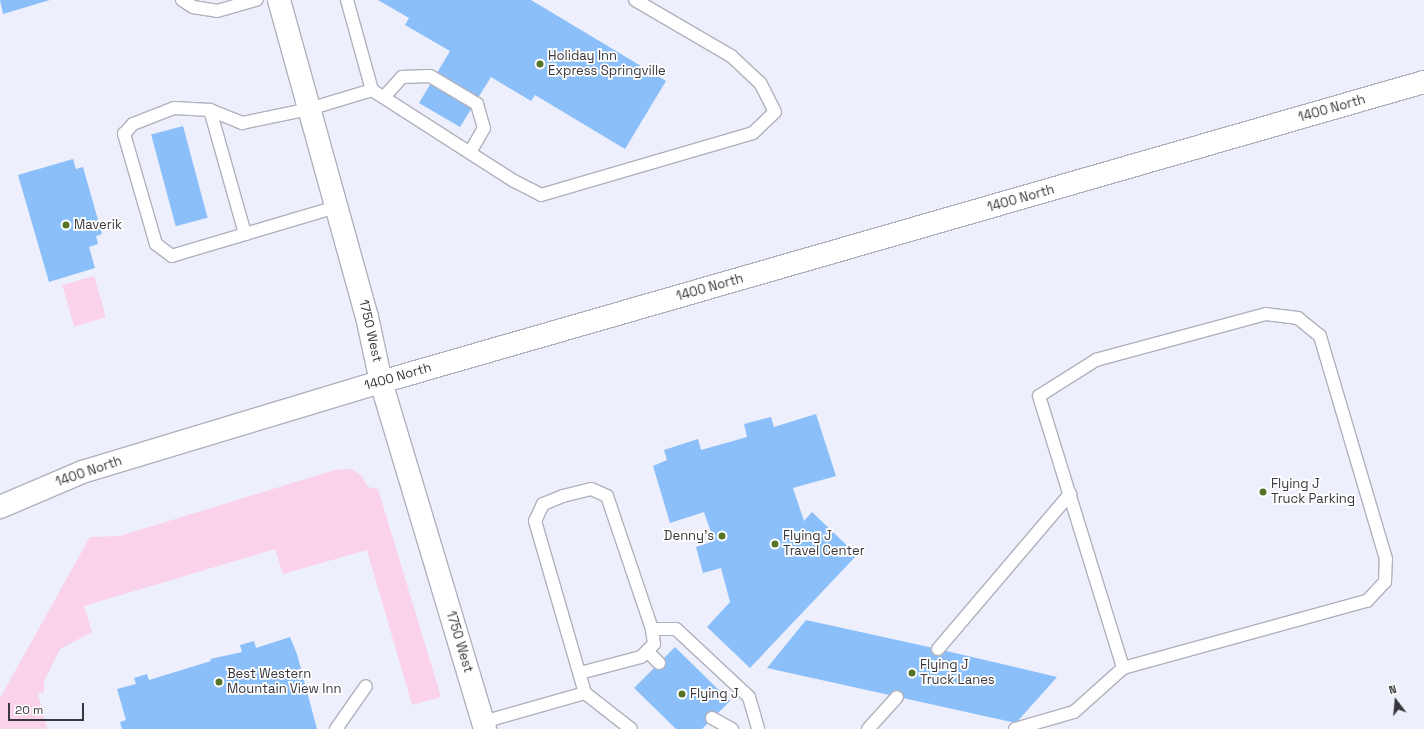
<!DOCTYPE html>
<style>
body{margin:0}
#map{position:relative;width:1424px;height:729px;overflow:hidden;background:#eeeffc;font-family:"Space Grotesk",sans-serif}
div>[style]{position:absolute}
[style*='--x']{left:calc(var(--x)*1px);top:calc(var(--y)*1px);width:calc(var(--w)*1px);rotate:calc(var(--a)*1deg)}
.green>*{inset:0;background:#fad2e9;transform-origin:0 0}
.building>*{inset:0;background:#8bbff9;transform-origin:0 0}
.roads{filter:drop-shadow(1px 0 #b0b1bd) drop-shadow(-1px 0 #b0b1bd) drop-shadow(0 1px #b0b1bd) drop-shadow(0 -1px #b0b1bd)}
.lane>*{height:12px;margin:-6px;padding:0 6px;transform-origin:6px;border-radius:6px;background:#fff}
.street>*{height:22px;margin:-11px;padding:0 11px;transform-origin:11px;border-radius:11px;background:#fff}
.secondary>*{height:22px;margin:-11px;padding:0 11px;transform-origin:11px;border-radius:11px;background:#fff}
.dots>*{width:11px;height:11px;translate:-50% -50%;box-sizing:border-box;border:2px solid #fff;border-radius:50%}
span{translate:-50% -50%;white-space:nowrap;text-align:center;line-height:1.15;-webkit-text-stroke:3.5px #fff;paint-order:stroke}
.poi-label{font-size:13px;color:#37373c}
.left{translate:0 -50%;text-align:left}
.right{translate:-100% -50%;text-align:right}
.street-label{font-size:13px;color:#37373c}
.north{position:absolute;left:1376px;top:681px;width:40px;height:40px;-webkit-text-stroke:3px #fff;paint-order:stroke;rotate:344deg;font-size:11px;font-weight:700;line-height:16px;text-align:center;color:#37373c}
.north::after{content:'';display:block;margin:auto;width:14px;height:18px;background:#37373c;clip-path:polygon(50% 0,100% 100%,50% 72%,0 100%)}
.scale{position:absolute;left:8px;top:703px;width:76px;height:18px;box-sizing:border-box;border:2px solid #37373c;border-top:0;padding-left:5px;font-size:12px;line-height:14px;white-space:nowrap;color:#37373c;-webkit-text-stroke:3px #fff;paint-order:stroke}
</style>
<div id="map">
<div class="green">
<i style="left:94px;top:276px;width:43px;height:33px;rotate:74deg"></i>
<i style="clip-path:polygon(351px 469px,361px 475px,368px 487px,378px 489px,441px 697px,412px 705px,367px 550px,283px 574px,275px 549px,84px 606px,92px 632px,60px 649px,44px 681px,44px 692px,38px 694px,47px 729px,0 729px,0 698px,90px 537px,120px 536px,335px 470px)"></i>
</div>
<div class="building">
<i style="clip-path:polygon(0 0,50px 0,3px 14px)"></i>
<i style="clip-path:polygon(378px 0,531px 0,666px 81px,625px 149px,535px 95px,531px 101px,491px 77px,460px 127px,419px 103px,450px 51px,405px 25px,409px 18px)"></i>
<i style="left:183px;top:126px;width:95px;height:33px;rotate:75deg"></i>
<i style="clip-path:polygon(73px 159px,76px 169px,83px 167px,102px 234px,96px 236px,98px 244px,89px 247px,95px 268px,49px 282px,18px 175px)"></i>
<i style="clip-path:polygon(816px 414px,836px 476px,793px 488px,804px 521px,812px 512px,857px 555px,750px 668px,707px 627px,730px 602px,721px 568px,703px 573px,696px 547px,714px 541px,704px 512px,670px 523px,653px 466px,667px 460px,664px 450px,698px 439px,701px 450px,747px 437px,744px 424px,771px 417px,774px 427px)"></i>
<i style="clip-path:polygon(806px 620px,938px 649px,1057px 677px,1016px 723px,767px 668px)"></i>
<i style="clip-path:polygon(290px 637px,297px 654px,317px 729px,122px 729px,120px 722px,126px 720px,117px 689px,136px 684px,134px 678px,147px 674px,149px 680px,211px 661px,210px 659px,242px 652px,240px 645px,254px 641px,256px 648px)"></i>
<i style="clip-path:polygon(675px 647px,730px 701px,702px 729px,676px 729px,634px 688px)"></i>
</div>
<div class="roads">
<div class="lane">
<i style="--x:182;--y:0;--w:13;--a:32"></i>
<i style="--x:193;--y:7;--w:24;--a:9"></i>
<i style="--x:217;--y:11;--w:41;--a:-15.8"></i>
<i style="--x:347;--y:0;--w:93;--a:74.5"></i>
<i style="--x:372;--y:90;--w:169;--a:32.7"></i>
<i style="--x:514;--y:181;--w:30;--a:27"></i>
<i style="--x:541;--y:195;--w:221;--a:-16.3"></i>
<i style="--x:753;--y:133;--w:30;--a:-44"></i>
<i style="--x:775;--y:112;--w:33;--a:-117"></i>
<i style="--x:760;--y:83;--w:40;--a:-137"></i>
<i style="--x:731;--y:56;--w:111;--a:-149.7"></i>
<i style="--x:384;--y:97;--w:27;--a:-48"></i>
<i style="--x:402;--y:77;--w:28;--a:-2"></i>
<i style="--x:430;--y:76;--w:55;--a:30.8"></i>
<i style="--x:477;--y:104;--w:25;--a:74"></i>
<i style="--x:484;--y:128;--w:28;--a:120"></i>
<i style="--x:210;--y:110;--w:129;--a:74.2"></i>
<i style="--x:336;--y:207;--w:171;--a:163.4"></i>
<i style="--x:172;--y:256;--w:20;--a:-143"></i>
<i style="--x:156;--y:244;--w:115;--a:-106.2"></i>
<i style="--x:124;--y:134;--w:13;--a:-48"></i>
<i style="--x:133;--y:124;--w:44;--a:-21.3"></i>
<i style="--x:174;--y:108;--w:36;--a:3"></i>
<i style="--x:210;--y:110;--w:35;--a:22"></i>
<i style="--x:242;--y:123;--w:68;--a:-11.8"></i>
<i style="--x:309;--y:109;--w:66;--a:-16.8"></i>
<i style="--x:652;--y:629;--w:24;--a:0"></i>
<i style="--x:676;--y:629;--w:100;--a:43"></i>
<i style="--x:749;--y:697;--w:33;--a:74"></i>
<i style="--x:938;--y:649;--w:204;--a:-49.6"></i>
<i style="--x:647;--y:651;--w:17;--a:45"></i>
<i style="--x:580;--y:673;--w:63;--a:-14.7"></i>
<i style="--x:641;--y:657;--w:18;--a:-45"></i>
<i style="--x:654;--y:644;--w:15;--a:-98"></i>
<i style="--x:652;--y:629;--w:140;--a:-108.7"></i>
<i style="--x:607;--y:496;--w:17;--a:-156"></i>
<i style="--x:591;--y:489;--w:29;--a:166"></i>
<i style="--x:563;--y:496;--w:22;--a:158"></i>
<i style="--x:543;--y:504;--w:19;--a:115"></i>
<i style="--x:535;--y:521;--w:179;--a:73.8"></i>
<i style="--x:712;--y:718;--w:23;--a:29"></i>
<i style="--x:483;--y:722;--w:106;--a:-15.9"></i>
<i style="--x:585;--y:693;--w:58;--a:38"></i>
<i style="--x:336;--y:729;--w:52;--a:-55.1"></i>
<i style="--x:868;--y:729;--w:43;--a:-47.8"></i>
<i style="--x:1015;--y:729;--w:61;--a:-16.1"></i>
<i style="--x:1074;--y:712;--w:66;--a:-41.9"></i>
<i style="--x:1123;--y:668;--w:253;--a:-15.4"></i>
<i style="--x:1367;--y:601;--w:26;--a:-47"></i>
<i style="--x:1385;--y:582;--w:23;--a:-88"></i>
<i style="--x:1386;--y:559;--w:233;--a:-106.5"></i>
<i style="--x:1320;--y:336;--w:28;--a:-141"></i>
<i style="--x:1298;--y:318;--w:32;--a:-173"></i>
<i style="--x:1266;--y:314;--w:176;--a:164.9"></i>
<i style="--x:1096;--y:360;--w:67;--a:147.7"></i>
<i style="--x:1039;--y:396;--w:285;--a:72.8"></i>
</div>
<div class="street">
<i style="--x:279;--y:0;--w:329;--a:74.5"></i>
<i style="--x:367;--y:317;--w:66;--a:77.8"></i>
</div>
<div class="secondary">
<i style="--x:381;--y:382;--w:362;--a:73.3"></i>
<i style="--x:0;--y:507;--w:89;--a:-23.1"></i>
<i style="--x:82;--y:472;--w:312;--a:-16.8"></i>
<i style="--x:381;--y:382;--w:1085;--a:-16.05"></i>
</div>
</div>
<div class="dots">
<i style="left:540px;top:64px;background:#55742a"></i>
<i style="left:66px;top:225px;background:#55742a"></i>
<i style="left:1263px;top:492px;background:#55742a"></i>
<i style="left:722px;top:536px;background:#55742a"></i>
<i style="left:775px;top:544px;background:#55742a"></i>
<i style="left:912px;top:673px;background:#55742a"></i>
<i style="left:219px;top:682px;background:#55742a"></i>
<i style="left:682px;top:694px;background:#55742a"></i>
</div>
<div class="poi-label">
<span class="left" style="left:548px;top:64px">Holiday Inn<br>Express Springville</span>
<span class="left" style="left:74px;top:225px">Maverik</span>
<span class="left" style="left:1271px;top:492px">Flying J<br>Truck Parking</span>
<span class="right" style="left:714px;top:536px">Denny's</span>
<span class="left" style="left:783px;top:544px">Flying J<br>Travel Center</span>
<span class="left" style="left:920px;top:673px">Flying J<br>Truck Lanes</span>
<span class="left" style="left:227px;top:682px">Best Western<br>Mountain View Inn</span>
<span class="left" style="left:690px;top:694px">Flying J</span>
</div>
<div class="street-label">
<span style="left:1332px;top:109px;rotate:-16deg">1400 North</span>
<span style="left:1021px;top:199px;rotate:-16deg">1400 North</span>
<span style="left:710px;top:288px;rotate:-16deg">1400 North</span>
<span style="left:370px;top:331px;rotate:77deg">1750 West</span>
<span style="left:398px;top:377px;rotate:-16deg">1400 North</span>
<span style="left:89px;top:472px;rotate:-19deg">1400 North</span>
<span style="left:459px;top:642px;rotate:73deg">1750 West</span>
</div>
<div class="north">N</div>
<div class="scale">20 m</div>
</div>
